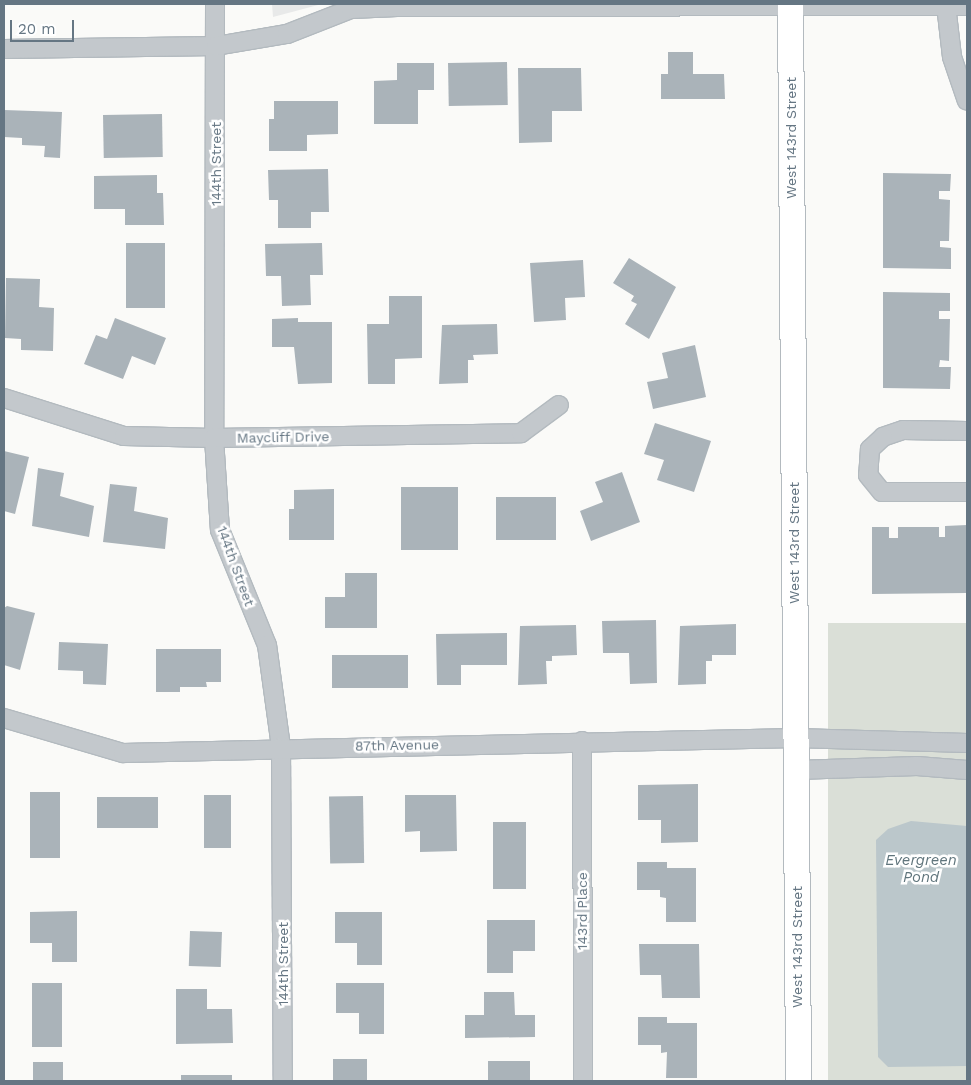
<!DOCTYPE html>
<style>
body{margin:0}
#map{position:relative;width:971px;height:1085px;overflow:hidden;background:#fafaf8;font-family:"Work Sans",sans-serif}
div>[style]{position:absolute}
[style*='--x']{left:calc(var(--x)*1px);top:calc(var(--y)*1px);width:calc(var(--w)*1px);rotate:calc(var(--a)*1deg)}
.built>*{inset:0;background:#e8e9e9}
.green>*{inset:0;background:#dadfd7;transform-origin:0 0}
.water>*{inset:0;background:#bbc7cb}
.building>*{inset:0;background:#aab3b9;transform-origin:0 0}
.roads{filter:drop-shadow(1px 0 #b3babf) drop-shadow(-1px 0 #b3babf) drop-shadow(0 1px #b3babf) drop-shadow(0 -1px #b3babf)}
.street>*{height:18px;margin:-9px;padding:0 9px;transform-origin:9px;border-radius:9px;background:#c3c8cc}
.secondary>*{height:25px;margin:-12.5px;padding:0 12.5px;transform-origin:12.5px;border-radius:12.5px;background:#fff}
span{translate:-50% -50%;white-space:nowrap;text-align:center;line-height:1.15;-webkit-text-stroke:5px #fff;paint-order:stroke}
.street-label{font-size:14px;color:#657683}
.water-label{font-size:15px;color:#60757c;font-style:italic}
.frame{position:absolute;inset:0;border:5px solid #657683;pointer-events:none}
.scale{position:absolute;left:10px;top:20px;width:64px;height:22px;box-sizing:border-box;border:2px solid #657683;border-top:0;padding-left:6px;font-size:15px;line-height:18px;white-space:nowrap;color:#657683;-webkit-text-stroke:4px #fff;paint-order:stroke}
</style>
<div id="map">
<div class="built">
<i style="clip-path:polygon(272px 4px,322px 4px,273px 17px)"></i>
</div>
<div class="green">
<i style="left:967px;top:623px;width:458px;height:139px;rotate:90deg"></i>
</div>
<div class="water">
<i style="clip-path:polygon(911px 821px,967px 826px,967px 1066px,888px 1067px,878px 1057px,876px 840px,888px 829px)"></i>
</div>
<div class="building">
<i style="clip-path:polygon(668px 52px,693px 52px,693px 74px,724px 74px,725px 99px,661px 99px,661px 74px,668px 74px)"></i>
<i style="left:507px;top:62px;width:43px;height:59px;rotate:89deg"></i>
<i style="clip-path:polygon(397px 63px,434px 63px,434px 90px,418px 90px,418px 124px,374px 124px,374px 81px,397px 80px)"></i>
<i style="clip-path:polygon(518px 68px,581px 68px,582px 111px,552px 111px,552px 142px,519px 143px)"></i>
<i style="clip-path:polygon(274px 101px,338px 101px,338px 134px,307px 135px,307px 151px,269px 151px,269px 119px,274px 119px)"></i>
<i style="clip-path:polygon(4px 110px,62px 112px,60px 158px,44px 157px,45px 146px,22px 145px,22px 138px,4px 137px)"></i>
<i style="left:162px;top:114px;width:43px;height:59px;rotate:89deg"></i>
<i style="clip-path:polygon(328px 169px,329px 212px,311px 212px,311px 228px,278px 228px,278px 200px,269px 200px,268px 170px)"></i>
<i style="clip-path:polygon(883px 173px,951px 174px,950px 191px,939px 191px,939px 199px,950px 200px,949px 241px,940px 241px,940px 247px,951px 248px,951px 269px,883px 268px)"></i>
<i style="clip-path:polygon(157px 175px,157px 193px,163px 193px,164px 225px,125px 225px,125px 209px,94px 209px,94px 176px)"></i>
<i style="left:126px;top:243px;width:39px;height:65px"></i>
<i style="clip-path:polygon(322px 243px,323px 275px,310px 275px,311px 305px,282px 306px,281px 276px,266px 276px,265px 244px)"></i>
<i style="clip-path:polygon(629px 258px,676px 287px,649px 339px,625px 324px,637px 304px,631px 301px,634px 296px,613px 283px)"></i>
<i style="clip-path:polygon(583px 260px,585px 297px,565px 298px,566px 320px,534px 322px,530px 263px)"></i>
<i style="clip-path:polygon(6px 278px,40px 279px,39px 307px,54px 308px,53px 351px,21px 350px,21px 339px,5px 338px)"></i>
<i style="clip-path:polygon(883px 292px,950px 293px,950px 311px,939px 311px,939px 319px,950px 319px,949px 361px,940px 360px,939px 367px,951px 367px,950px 389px,883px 388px)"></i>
<i style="clip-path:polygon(389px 296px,422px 296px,422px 358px,395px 359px,395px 384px,368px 384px,367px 324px,389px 324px)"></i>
<i style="clip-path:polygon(115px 318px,166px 338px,155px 365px,132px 356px,123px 379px,84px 364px,96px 335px,107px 339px)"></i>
<i style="clip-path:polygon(298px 318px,298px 322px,332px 322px,332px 383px,298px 384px,294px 347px,272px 347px,272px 319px)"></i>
<i style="clip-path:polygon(497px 324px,498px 354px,473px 355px,474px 360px,468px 360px,468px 383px,439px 384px,442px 325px)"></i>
<i style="clip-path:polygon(695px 345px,706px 397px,653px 409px,647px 382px,668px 378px,662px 353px)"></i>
<i style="clip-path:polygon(655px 423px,711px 441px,694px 492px,657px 480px,664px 460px,644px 454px)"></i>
<i style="clip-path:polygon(4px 451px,29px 457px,15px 514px,4px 511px)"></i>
<i style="clip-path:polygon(38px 468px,64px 473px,60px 496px,94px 506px,89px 537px,32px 526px)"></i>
<i style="clip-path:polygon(622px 472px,640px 522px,591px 541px,580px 511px,603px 502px,595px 482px)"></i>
<i style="clip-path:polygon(110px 484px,137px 487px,134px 511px,168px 518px,165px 549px,103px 542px)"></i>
<i style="left:401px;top:487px;width:57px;height:63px"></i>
<i style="clip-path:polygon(334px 489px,334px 540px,289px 540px,289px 509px,294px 509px,294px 490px)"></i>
<i style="left:556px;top:497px;width:43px;height:60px;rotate:90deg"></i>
<i style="clip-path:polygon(967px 525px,967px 593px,872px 594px,872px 527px,889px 527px,889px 538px,898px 538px,898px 527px,939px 527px,939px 537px,945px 537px,945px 526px)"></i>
<i style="clip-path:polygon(345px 573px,377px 573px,377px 628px,325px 628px,325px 597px,345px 597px)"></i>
<i style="clip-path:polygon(7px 606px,35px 613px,20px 670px,4px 665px,4px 608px)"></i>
<i style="clip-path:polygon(656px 620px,657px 683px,630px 684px,629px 653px,603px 653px,602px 621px)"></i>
<i style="clip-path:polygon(736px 624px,736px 655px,712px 655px,712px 661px,706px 661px,706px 684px,678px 685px,680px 626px)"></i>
<i style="clip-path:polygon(576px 625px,577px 655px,552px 656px,552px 661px,546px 661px,547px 684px,518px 685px,520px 626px)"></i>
<i style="clip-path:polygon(507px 633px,507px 665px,461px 665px,461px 685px,437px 685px,436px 634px)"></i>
<i style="clip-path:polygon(59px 642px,108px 644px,106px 685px,83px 684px,83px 671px,58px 670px)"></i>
<i style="clip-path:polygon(156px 649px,221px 649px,221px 682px,206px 682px,207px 687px,180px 687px,180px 692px,156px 692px)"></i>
<i style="left:408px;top:655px;width:33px;height:76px;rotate:90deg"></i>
<i style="clip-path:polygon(698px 784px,698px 842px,661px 843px,661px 820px,638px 820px,638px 785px)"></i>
<i style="left:30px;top:792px;width:30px;height:66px"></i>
<i style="left:204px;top:795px;width:27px;height:53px"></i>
<i style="clip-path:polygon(405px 795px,456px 795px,457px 851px,420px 852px,420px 831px,405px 832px)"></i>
<i style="left:363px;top:796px;width:67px;height:34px;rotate:89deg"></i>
<i style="left:158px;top:797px;width:31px;height:61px;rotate:90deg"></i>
<i style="left:493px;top:822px;width:33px;height:67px"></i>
<i style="clip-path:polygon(637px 862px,667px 862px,667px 868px,696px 868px,696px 922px,666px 922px,666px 898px,660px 897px,660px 890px,637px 890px)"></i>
<i style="clip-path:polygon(77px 911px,77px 962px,52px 962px,52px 943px,30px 943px,30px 912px)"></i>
<i style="clip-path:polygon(335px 912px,382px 912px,382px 965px,357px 965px,357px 943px,335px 943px)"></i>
<i style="clip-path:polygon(487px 920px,535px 920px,535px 951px,513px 951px,513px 973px,487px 973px)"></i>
<i style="left:190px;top:931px;width:32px;height:35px;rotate:2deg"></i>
<i style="clip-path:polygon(639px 944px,699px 944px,700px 998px,662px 998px,661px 975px,640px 975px)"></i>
<i style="left:32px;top:983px;width:30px;height:64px"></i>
<i style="clip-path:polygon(336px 983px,384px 983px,384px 1034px,359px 1034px,359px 1013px,336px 1013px)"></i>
<i style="clip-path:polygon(176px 989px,207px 989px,207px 1009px,232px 1009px,233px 1043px,176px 1044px)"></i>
<i style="clip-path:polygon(484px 992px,514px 992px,515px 1015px,535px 1015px,535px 1037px,465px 1038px,465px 1015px,484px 1015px)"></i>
<i style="clip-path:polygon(638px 1017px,667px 1017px,667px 1023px,697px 1023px,697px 1078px,666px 1078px,667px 1052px,661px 1053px,661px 1045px,638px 1045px)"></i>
<i style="left:333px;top:1059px;width:34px;height:22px"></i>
<i style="left:488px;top:1061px;width:42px;height:20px"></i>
<i style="left:33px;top:1062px;width:30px;height:19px"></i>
<i style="left:181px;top:1075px;width:51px;height:6px"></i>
</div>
<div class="roads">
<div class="street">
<i style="--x:215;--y:4;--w:434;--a:90.1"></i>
<i style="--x:214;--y:438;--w:92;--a:86.3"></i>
<i style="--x:220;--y:530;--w:124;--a:67.8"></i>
<i style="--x:267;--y:645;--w:103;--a:82.2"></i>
<i style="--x:281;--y:747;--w:334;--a:89.7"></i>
<i style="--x:946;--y:5;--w:52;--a:83.4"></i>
<i style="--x:952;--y:57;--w:46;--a:71.2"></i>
<i style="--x:4;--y:49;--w:212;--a:-0.8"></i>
<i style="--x:216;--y:46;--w:72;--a:-9.6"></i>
<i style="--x:287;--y:34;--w:69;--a:-21.3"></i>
<i style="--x:351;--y:9;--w:46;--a:-2.5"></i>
<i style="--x:397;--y:7;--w:570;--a:-0.1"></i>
<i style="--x:4;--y:398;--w:126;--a:17.6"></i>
<i style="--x:124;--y:436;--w:90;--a:1.3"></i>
<i style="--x:214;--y:438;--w:307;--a:-0.9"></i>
<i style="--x:521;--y:433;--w:47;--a:-36.4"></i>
<i style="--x:967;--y:431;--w:64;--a:-179.1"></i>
<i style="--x:903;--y:430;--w:21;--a:161"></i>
<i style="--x:883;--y:437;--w:18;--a:137"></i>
<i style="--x:870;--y:449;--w:26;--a:94"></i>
<i style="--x:868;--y:475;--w:22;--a:51"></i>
<i style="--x:882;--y:492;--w:85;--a:0"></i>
<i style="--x:4;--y:718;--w:124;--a:16.4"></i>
<i style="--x:123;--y:753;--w:673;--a:-1.28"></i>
<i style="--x:796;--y:738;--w:171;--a:1.7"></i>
<i style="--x:582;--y:741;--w:340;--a:89.8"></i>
<i style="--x:796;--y:770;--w:121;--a:-1.9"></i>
<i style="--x:917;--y:766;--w:50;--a:4.6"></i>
</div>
<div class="secondary">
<i style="--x:790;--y:4;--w:1077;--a:89.57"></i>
</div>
</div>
<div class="street-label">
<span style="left:791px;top:138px;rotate:-90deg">West 143rd Street</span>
<span style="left:216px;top:164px;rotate:-90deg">144th Street</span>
<span style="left:283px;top:437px;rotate:-1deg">Maycliff Drive</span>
<span style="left:794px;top:543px;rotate:-90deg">West 143rd Street</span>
<span style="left:236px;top:566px;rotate:70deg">144th Street</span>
<span style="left:397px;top:745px;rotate:-1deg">87th Avenue</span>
<span style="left:582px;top:911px;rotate:-90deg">143rd Place</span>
<span style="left:797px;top:947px;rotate:-90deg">West 143rd Street</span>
<span style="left:283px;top:964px;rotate:-90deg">144th Street</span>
</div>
<div class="water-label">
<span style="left:921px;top:869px">Evergreen<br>Pond</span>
</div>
<div class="frame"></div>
<div class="scale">20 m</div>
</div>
